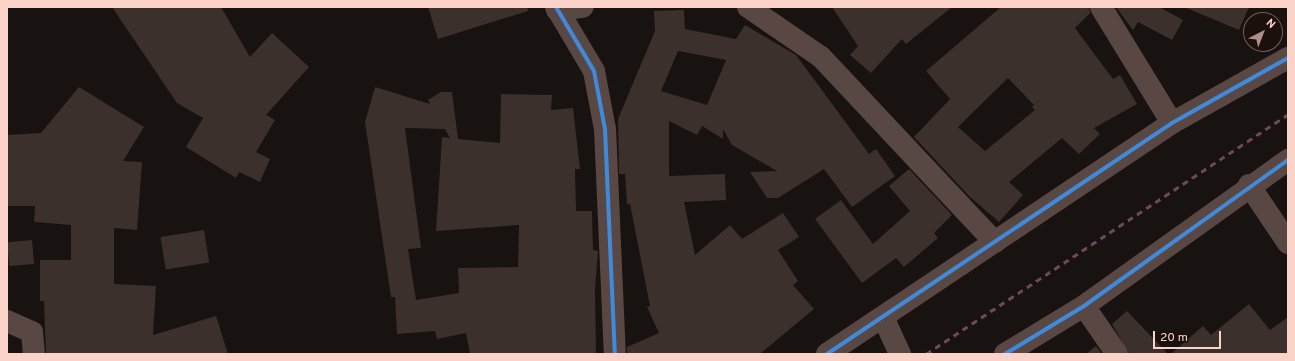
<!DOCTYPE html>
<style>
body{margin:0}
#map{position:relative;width:1295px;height:361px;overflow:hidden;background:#181210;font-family:Overpass,sans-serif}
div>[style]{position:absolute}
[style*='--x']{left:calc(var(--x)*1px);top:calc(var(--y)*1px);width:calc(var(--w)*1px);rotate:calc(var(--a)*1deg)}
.building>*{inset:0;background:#3b302c;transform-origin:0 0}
.minor>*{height:22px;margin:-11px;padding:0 11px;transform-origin:11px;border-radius:11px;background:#594744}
.rail>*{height:3px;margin-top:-1.5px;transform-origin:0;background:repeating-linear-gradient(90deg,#6e485c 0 6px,transparent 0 11px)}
.cycleway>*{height:4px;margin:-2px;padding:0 2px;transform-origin:2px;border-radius:2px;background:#408adc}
span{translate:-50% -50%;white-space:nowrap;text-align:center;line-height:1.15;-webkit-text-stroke:3.5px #1c100c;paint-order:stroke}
.frame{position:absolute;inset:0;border:8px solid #fcd3c9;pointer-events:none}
.north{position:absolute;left:1243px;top:12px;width:40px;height:40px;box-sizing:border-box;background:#1c100c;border:1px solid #765e58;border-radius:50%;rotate:42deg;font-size:11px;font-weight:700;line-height:16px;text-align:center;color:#fcd3c9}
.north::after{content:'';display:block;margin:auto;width:14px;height:18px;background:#ac8f88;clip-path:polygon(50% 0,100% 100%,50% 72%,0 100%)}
.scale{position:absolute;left:1153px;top:331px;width:68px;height:18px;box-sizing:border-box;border:2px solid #fcd3c9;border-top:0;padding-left:5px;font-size:12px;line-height:14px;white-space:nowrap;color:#fcd3c9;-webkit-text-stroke:3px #1c100c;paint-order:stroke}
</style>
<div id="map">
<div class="building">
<i style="clip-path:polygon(112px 7px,221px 7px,250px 57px,272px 33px,309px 67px,266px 115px,275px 120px,256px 152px,270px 159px,260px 182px,239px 172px,236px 178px,186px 147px,203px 118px,177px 103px)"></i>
<i style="clip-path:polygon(428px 7px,527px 7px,528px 11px,438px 39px)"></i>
<i style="clip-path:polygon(832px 7px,952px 7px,906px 44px,902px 39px,871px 73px,850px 55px,858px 46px)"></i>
<i style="clip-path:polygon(evenodd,1001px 7px,1089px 7px,1090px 13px,1075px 28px,1113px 79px,1120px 75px,1137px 104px,1094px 128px,1100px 134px,1079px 154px,1062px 138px,1009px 182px,1023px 195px,999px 222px,970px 197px,914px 137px,950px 99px,926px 71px,1001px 7px,1008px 78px,1034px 105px,1032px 107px,1035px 110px,985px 151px,958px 127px,1008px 78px)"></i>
<i style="clip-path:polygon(1116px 7px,1159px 7px,1183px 20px,1172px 40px,1138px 22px,1133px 30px)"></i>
<i style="clip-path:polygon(1184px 7px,1249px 7px,1239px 30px)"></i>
<i style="clip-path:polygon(evenodd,684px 10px,685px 29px,736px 39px,745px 25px,796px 55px,869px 154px,876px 149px,895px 176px,852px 207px,824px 169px,778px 198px,767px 198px,750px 172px,777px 171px,732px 145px,723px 129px,723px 139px,702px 126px,697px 135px,669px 121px,669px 176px,725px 174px,726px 200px,684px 202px,695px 255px,730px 225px,742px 239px,783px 213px,799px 237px,778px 250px,798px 281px,793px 285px,814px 309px,760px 354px,627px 354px,627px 347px,659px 333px,647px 307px,650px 306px,630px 204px,627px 204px,625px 174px,619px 174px,618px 119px,655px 31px,654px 11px,684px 10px,678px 51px,726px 60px,707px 105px,661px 91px,678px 51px)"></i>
<i style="clip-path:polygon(79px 87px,144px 127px,123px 161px,142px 162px,137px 230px,114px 228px,114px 284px,156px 286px,153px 335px,216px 316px,228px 354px,46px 354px,44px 301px,40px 301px,40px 260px,71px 260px,71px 225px,34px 222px,35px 206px,7px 206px,7px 135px,41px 133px)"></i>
<i style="clip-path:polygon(evenodd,375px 87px,430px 104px,428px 100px,441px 92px,452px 92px,458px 139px,500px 143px,501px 94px,552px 95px,551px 110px,573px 108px,580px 169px,575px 169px,576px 211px,592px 211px,593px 250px,598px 251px,595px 290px,596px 354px,470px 354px,466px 333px,437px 339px,435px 331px,397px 334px,395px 297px,391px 297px,365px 122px,375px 87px,405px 128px,445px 129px,450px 138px,442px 137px,436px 231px,519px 225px,518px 267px,458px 268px,459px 293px,416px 300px,408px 249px,421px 248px,405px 128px)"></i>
<i style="clip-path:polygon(909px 169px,952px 215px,934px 233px,938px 238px,904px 267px,896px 258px,862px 283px,815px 219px,841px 200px,873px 244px,910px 211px,889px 186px)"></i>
<i style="left:204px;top:230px;width:33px;height:44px;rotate:81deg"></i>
<i style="left:32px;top:240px;width:24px;height:25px;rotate:85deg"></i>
<i style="clip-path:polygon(1249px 304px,1270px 330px,1288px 317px,1288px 354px,1171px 354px,1203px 326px,1211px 335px)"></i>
<i style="clip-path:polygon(1127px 311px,1168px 354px,1129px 354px,1112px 324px)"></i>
<i style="clip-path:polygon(1096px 346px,1102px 354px,1086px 354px)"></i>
</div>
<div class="minor">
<i style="--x:556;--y:7;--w:74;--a:59.3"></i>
<i style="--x:594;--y:71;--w:59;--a:79.3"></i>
<i style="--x:605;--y:129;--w:225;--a:87.5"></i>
<i style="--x:748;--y:7;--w:88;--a:34.4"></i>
<i style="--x:821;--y:57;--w:254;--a:46.8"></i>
<i style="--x:1101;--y:7;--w:136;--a:58.5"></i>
<i style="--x:557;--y:10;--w:26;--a:-7"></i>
<i style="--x:1249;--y:185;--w:70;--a:56.1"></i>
<i style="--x:1084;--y:306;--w:58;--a:55.5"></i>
<i style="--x:883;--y:317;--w:41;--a:65.3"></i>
<i style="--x:7;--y:321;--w:27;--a:24"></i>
<i style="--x:32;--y:332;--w:22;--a:85"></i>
<i style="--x:827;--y:354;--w:415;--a:-33.8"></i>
<i style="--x:1172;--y:123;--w:133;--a:-29.3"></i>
<i style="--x:1005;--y:354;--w:92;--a:-31.3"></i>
<i style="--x:1084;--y:306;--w:251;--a:-35.6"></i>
</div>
<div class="rail">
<i style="--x:926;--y:354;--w:434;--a:-33.5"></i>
</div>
<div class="cycleway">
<i style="--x:556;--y:7;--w:74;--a:59.3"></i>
<i style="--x:594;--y:71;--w:59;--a:79.3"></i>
<i style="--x:605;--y:129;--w:225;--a:87.5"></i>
<i style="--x:827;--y:354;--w:415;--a:-33.8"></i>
<i style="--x:1172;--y:123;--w:133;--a:-29.3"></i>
<i style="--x:1005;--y:354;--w:92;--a:-31.3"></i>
<i style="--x:1084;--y:306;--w:251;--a:-35.6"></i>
</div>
<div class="frame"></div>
<div class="north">N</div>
<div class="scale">20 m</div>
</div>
